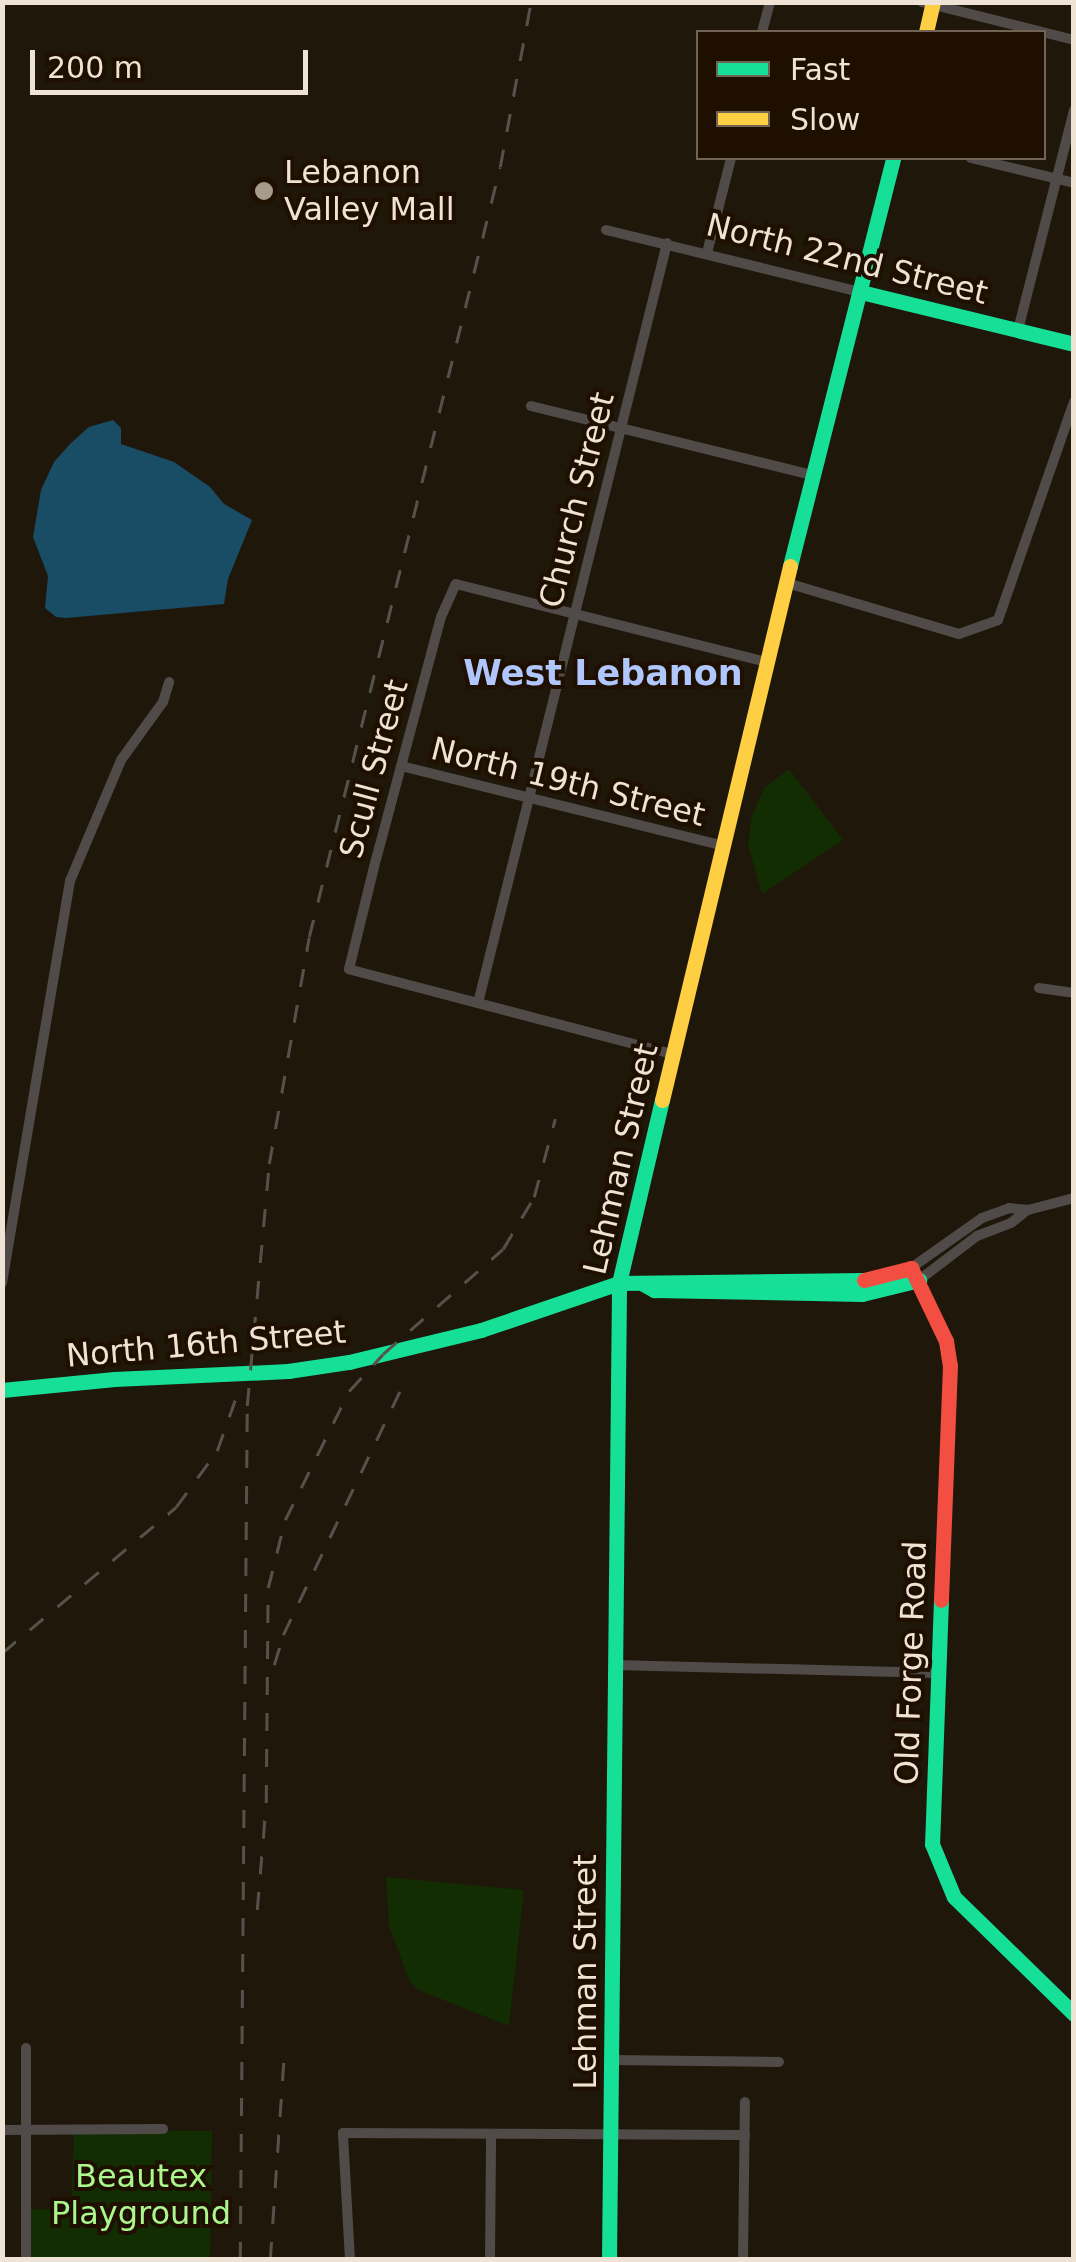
<!DOCTYPE html>
<style>
body{margin:0}
#map{position:relative;width:1076px;height:2262px;overflow:hidden;background:#1f170a;font-family:"DejaVu Sans",sans-serif}
div>[style]{position:absolute}
[style*='--x']{left:calc(var(--x)*1px);top:calc(var(--y)*1px);width:calc(var(--w)*1px);rotate:calc(var(--a)*1deg)}
.green>*{inset:0;background:#122d01}
.water>*{inset:0;background:#194d65}
.street>*{height:10px;margin:-5px;padding:0 5px;transform-origin:5px;border-radius:5px;background:#504b48}
.fast>*{height:15px;margin:-7.5px;padding:0 7.5px;transform-origin:7.5px;border-radius:7.5px;background:#16e098}
.slow>*{height:15px;margin:-7.5px;padding:0 7.5px;transform-origin:7.5px;border-radius:7.5px;background:#ffcf43}
.jam>*{height:15px;margin:-7.5px;padding:0 7.5px;transform-origin:7.5px;border-radius:7.5px;background:#f24e42}
.rail>*{height:2.5px;margin-top:-1.25px;transform-origin:0;background:repeating-linear-gradient(90deg,#56514a 0 18px,transparent 0 36px)}
.dots>*{width:28px;height:28px;translate:-50% -50%;box-sizing:border-box;border:5px solid #1f0f00;border-radius:50%}
span{translate:-50% -50%;white-space:nowrap;text-align:center;line-height:1.15;-webkit-text-stroke:8px #1f0f00;paint-order:stroke}
.poi-label{font-size:32px;color:#eee3d4}
.left{translate:0 -50%;text-align:left}
.street-label{font-size:32px;color:#eee3d4}
.park-label{font-size:32px;color:#abf68d}
.neighbourhood-label{font-size:35px;color:#b0c7fd;font-weight:700}
.frame{position:absolute;inset:0;border:5px solid #eee3d4;pointer-events:none}
.legend{position:absolute;left:696px;top:30px;width:350px;height:130px;box-sizing:border-box;background:#1f0f00;border:2px solid #726455;margin:0;padding:12px 18px;list-style:none;font-size:30px;color:#eee3d4}
.legend li{display:flex;align-items:center;gap:20px;height:50px}
.legend b{width:50px;border:2px solid #726455}
.scale{position:absolute;left:30px;top:50px;width:278px;height:45px;box-sizing:border-box;border:5px solid #eee3d4;border-top:0;padding-left:12px;font-size:30px;line-height:35px;white-space:nowrap;color:#eee3d4;-webkit-text-stroke:8px #1f0f00;paint-order:stroke}
</style>
<div id="map">
<div class="green">
<i style="clip-path:polygon(789px 769px,843px 840px,762px 894px,748px 845px,752px 815px,765px 787px)"></i>
<i style="clip-path:polygon(386px 1877px,524px 1890px,509px 2026px,418px 1990px,410px 1982px,389px 1926px)"></i>
<i style="clip-path:polygon(74px 2130px,212px 2131px,210px 2259px,26px 2260px,26px 2209px,71px 2210px)"></i>
</div>
<div class="water">
<i style="clip-path:polygon(113px 420px,121px 428px,121px 444px,174px 462px,210px 487px,224px 504px,252px 520px,228px 579px,224px 604px,66px 618px,56px 617px,45px 608px,48px 576px,33px 537px,41px 490px,54px 462px,71px 443px,89px 427px)"></i>
</div>
<div class="street">
<i style="--x:922;--y:2;--w:157;--a:14"></i>
<i style="--x:762;--y:32;--w:31;--a:-75"></i>
<i style="--x:971;--y:158;--w:106;--a:13.6"></i>
<i style="--x:606;--y:230;--w:262;--a:13.7"></i>
<i style="--x:707;--y:253;--w:98;--a:-75.8"></i>
<i style="--x:1018;--y:330;--w:227;--a:-75.7"></i>
<i style="--x:531;--y:406;--w:292;--a:13.8"></i>
<i style="--x:787;--y:583;--w:179;--a:16.5"></i>
<i style="--x:959;--y:634;--w:41;--a:-19.7"></i>
<i style="--x:998;--y:620;--w:231;--a:-70.8"></i>
<i style="--x:401;--y:766;--w:333;--a:13.9"></i>
<i style="--x:1039;--y:988;--w:35;--a:8"></i>
<i style="--x:478;--y:1003;--w:783;--a:-76.03"></i>
<i style="--x:672;--y:1054;--w:334;--a:-165.3"></i>
<i style="--x:349;--y:969;--w:105;--a:-76.2"></i>
<i style="--x:374;--y:867;--w:259;--a:-75"></i>
<i style="--x:441;--y:617;--w:36;--a:-66"></i>
<i style="--x:456;--y:584;--w:320;--a:14.1"></i>
<i style="--x:911;--y:1268;--w:87;--a:-35.2"></i>
<i style="--x:982;--y:1218;--w:29;--a:-20"></i>
<i style="--x:1009;--y:1208;--w:19;--a:6"></i>
<i style="--x:1028;--y:1210;--w:48;--a:-14.6"></i>
<i style="--x:919;--y:1280;--w:73;--a:-37.2"></i>
<i style="--x:977;--y:1236;--w:36;--a:-21"></i>
<i style="--x:1011;--y:1223;--w:21;--a:-39"></i>
<i style="--x:2;--y:1283;--w:408;--a:-80.4"></i>
<i style="--x:70;--y:881;--w:131;--a:-67.1"></i>
<i style="--x:121;--y:760;--w:72;--a:-54.1"></i>
<i style="--x:163;--y:702;--w:21;--a:-73"></i>
<i style="--x:614;--y:1665;--w:323;--a:1.4"></i>
<i style="--x:612;--y:2060;--w:167;--a:0.7"></i>
<i style="--x:2;--y:2130;--w:161;--a:-0.4"></i>
<i style="--x:26;--y:2260;--w:212;--a:-90"></i>
<i style="--x:350;--y:2260;--w:127;--a:-93.2"></i>
<i style="--x:343;--y:2133;--w:402;--a:0.3"></i>
<i style="--x:490;--y:2260;--w:126;--a:-89.5"></i>
<i style="--x:743;--y:2260;--w:158;--a:-89.3"></i>
</div>
<div class="fast">
<i style="--x:861;--y:292;--w:219;--a:13.7"></i>
<i style="--x:790;--y:566;--w:421;--a:-75.8"></i>
<i style="--x:643;--y:1284;--w:13;--a:29"></i>
<i style="--x:654;--y:1290;--w:208;--a:1.1"></i>
<i style="--x:862;--y:1294;--w:59;--a:-13.8"></i>
<i style="--x:2;--y:1390;--w:113;--a:-5.6"></i>
<i style="--x:114;--y:1379;--w:174;--a:-2.6"></i>
<i style="--x:288;--y:1371;--w:62;--a:-8.4"></i>
<i style="--x:349;--y:1362;--w:136;--a:-13.6"></i>
<i style="--x:481;--y:1330;--w:146;--a:-18.8"></i>
<i style="--x:619;--y:1283;--w:245;--a:-0.7"></i>
<i style="--x:941;--y:1600;--w:244;--a:92.1"></i>
<i style="--x:932;--y:1844;--w:57;--a:67.5"></i>
<i style="--x:954;--y:1897;--w:168;--a:44.3"></i>
<i style="--x:609;--y:2260;--w:977;--a:-89.41"></i>
<i style="--x:619;--y:1283;--w:188;--a:-76.8"></i>
</div>
<div class="slow">
<i style="--x:926;--y:32;--w:31;--a:-77"></i>
<i style="--x:662;--y:1100;--w:549;--a:-76.52"></i>
</div>
<div class="jam">
<i style="--x:864;--y:1280;--w:49;--a:-14.3"></i>
<i style="--x:911;--y:1268;--w:81;--a:64.4"></i>
<i style="--x:946;--y:1341;--w:24;--a:81"></i>
<i style="--x:950;--y:1365;--w:235;--a:92.2"></i>
</div>
<div class="rail">
<i style="--x:2;--y:1653;--w:227;--a:-40"></i>
<i style="--x:176;--y:1507;--w:69;--a:-53.8"></i>
<i style="--x:217;--y:1451;--w:69;--a:-70.5"></i>
<i style="--x:274;--y:1665;--w:31;--a:-73"></i>
<i style="--x:283;--y:1635;--w:273;--a:-64.4"></i>
<i style="--x:257;--y:1910;--w:107;--a:-85.2"></i>
<i style="--x:266;--y:1803;--w:215;--a:-89.5"></i>
<i style="--x:268;--y:1588;--w:70;--a:-76"></i>
<i style="--x:285;--y:1520;--w:144;--a:-63.6"></i>
<i style="--x:349;--y:1391;--w:50;--a:-47.4"></i>
<i style="--x:383;--y:1354;--w:159;--a:-41.2"></i>
<i style="--x:503;--y:1249;--w:61;--a:-59.2"></i>
<i style="--x:534;--y:1197;--w:81;--a:-74.9"></i>
<i style="--x:240;--y:2260;--w:854;--a:-89.53"></i>
<i style="--x:247;--y:1406;--w:243;--a:-84.8"></i>
<i style="--x:269;--y:1164;--w:230;--a:-80"></i>
<i style="--x:309;--y:937;--w:793;--a:-76.07"></i>
<i style="--x:500;--y:167;--w:168;--a:-79.4"></i>
<i style="--x:270;--y:2260;--w:206;--a:-86.1"></i>
</div>
<div class="dots">
<i style="left:264px;top:191px;background:#a69c8d"></i>
</div>
<div class="poi-label">
<span class="left" style="left:284px;top:191px">Lebanon<br>Valley Mall</span>
</div>
<div class="street-label">
<span style="left:847px;top:259px;rotate:14deg">North 22nd Street</span>
<span style="left:577px;top:500px;rotate:-76deg">Church Street</span>
<span style="left:374px;top:769px;rotate:-75deg">Scull Street</span>
<span style="left:568px;top:782px;rotate:14deg">North 19th Street</span>
<span style="left:621px;top:1159px;rotate:-77deg">Lehman Street</span>
<span style="left:206px;top:1344px;rotate:-5deg">North 16th Street</span>
<span style="left:911px;top:1663px;rotate:-88deg">Old Forge Road</span>
<span style="left:585px;top:1972px;rotate:-90deg">Lehman Street</span>
</div>
<div class="park-label">
<span style="left:141px;top:2195px">Beautex<br>Playground</span>
</div>
<div class="neighbourhood-label">
<span style="left:603px;top:673px">West Lebanon</span>
</div>
<div class="frame"></div>
<ul class="legend">
<li><b style="height:12px;background:#16e098"></b>Fast</li>
<li><b style="height:12px;background:#ffcf43"></b>Slow</li>
</ul>
<div class="scale">200 m</div>
</div>
